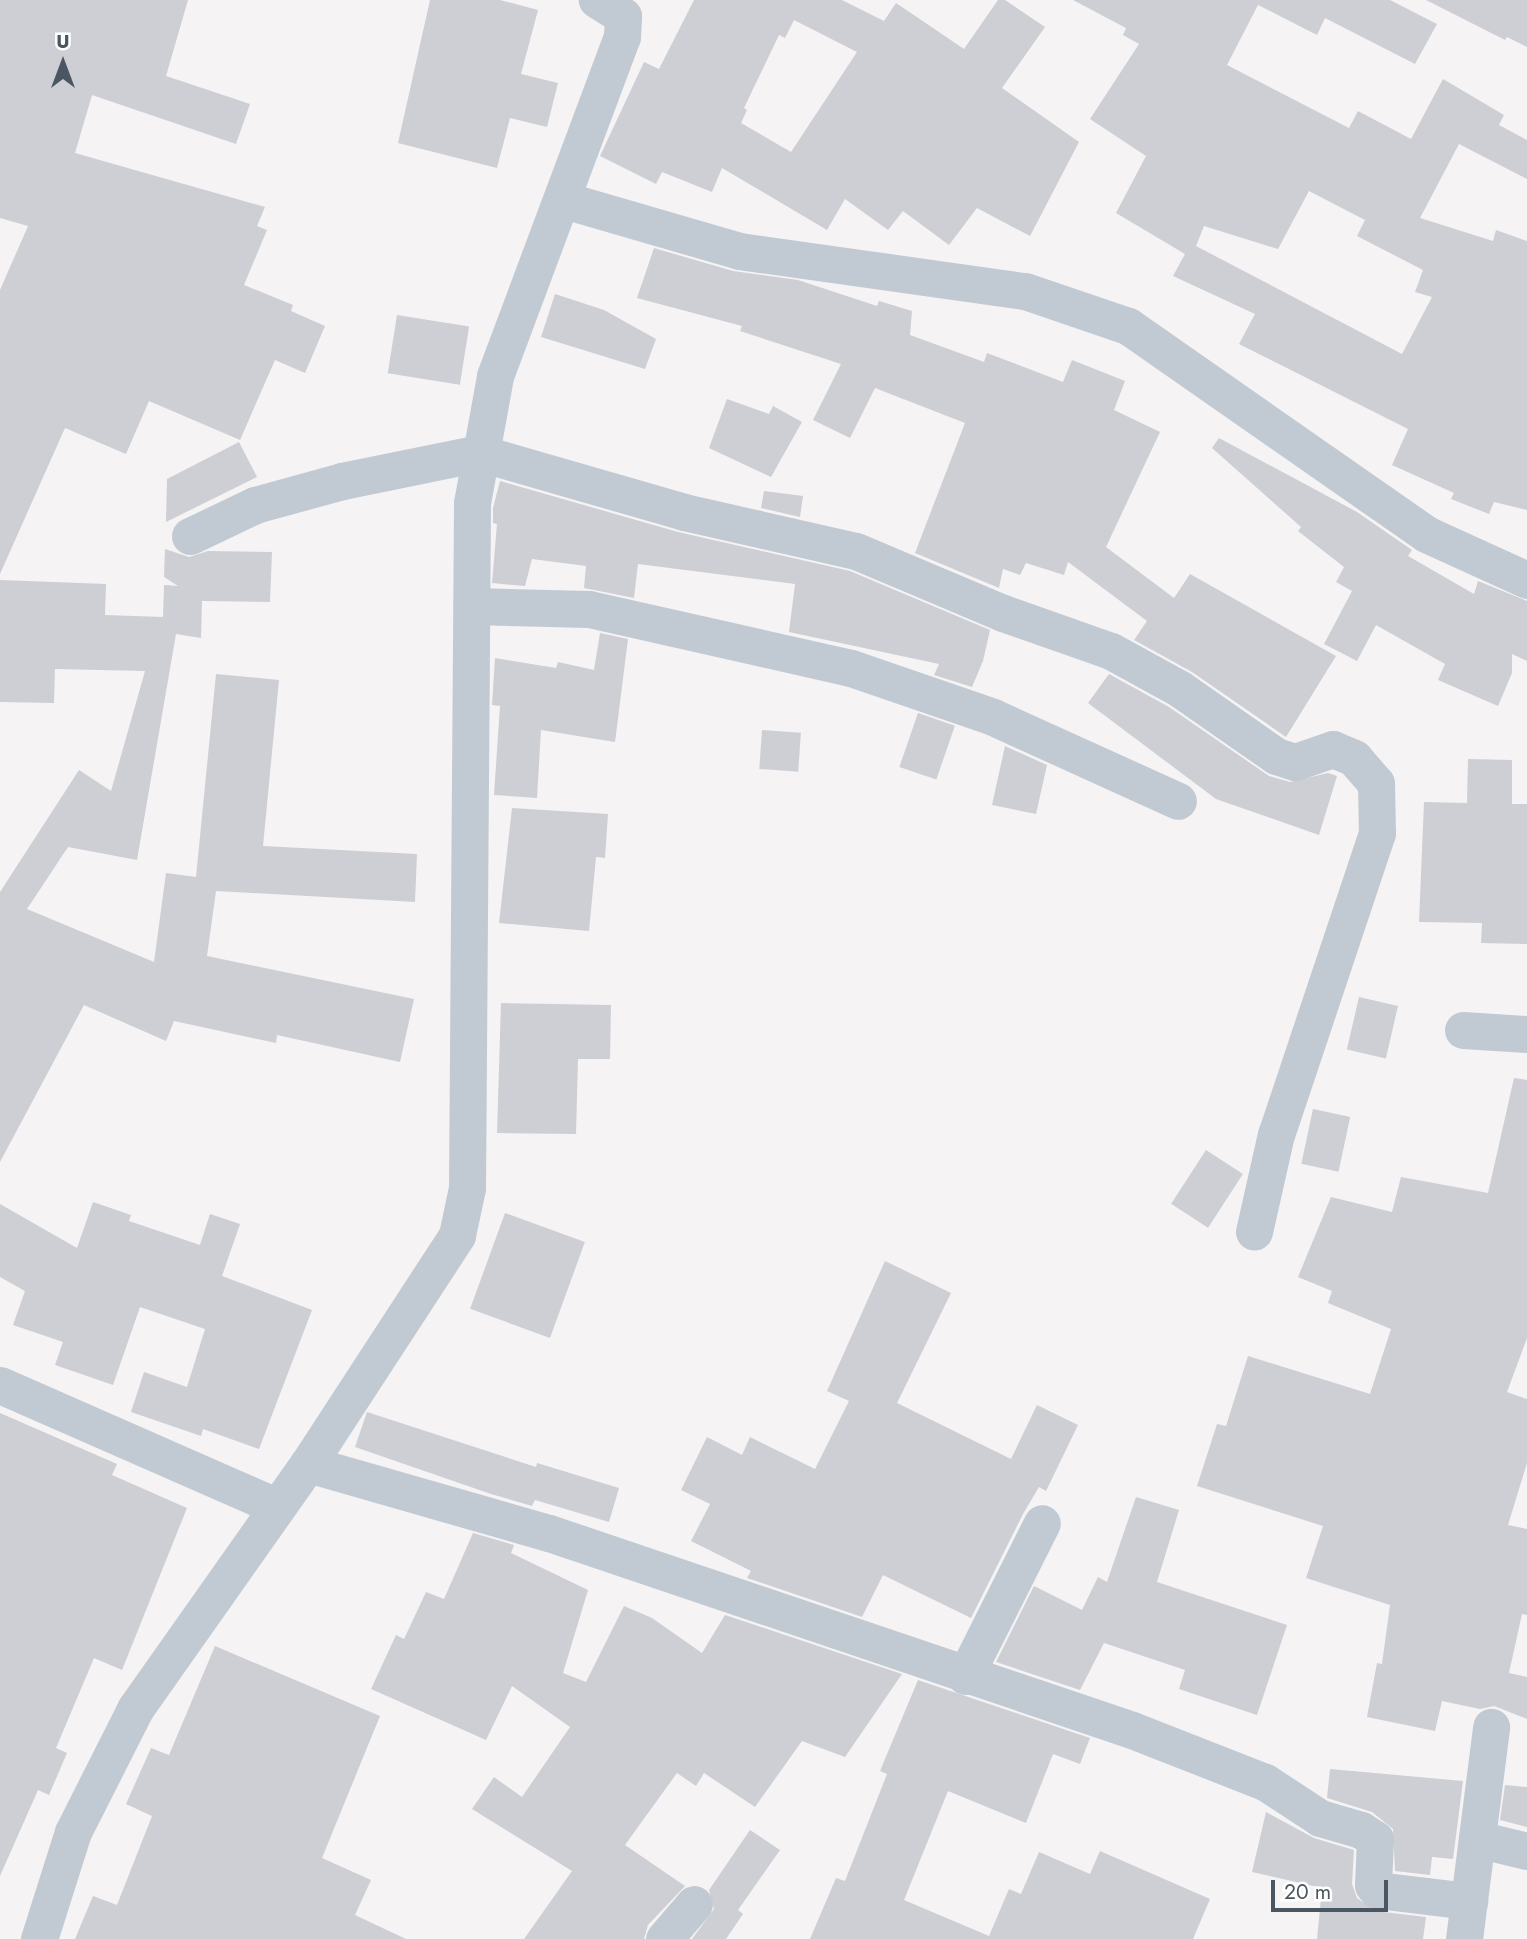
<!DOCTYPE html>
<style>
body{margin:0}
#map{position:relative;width:1527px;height:1939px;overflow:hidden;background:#f5f3f3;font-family:Jost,sans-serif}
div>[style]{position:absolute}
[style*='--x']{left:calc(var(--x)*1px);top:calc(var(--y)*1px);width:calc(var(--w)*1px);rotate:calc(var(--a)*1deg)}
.building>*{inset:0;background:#cdcfd5;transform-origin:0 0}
.street>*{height:37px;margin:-18.5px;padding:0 18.5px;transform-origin:18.5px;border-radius:18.5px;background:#c1cad2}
span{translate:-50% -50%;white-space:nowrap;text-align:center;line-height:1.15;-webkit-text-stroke:6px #fff;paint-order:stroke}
.north{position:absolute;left:28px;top:28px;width:70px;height:70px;-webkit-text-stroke:5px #fff;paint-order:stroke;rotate:0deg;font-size:19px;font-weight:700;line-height:28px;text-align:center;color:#4a5661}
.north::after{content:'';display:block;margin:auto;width:24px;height:32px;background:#4a5661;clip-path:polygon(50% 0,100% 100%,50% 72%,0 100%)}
.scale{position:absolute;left:1271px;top:1880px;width:117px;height:32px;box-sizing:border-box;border:4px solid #4a5661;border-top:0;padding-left:9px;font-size:21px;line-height:24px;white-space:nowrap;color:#4a5661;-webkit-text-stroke:5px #fff;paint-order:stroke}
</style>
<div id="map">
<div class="building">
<i style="clip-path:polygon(0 0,188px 0,166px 76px,250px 104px,236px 144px,92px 95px,75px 153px,265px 207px,257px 226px,267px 230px,244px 285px,293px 305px,291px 311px,325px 326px,305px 373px,275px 360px,240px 440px,149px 401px,126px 454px,65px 428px,0 574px,0 290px,28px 226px,0 218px)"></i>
<i style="clip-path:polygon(430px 0,500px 0,538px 10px,521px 74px,558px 83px,547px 127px,510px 118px,497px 168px,398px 143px)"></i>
<i style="clip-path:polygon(evenodd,694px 0,842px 0,884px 21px,896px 3px,964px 49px,998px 0,1005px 0,1045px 27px,1002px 88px,1079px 142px,1030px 236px,977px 208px,949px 245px,903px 211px,888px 230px,845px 199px,827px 230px,722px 168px,712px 192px,662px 172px,656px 184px,600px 156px,644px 62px,659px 69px,694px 0,794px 20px,857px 52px,791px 152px,741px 123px,747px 110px,744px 108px,779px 35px,785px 38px,794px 20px)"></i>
<i style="clip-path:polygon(evenodd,1073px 0,1390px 0,1437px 24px,1415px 64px,1325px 18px,1317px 35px,1258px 5px,1227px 65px,1349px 128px,1358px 111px,1411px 139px,1443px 79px,1504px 115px,1499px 125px,1527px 140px,1527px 179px,1459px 144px,1420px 218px,1493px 241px,1496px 230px,1527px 241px,1527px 510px,1494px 502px,1489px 514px,1451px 499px,1454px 493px,1392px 465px,1408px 429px,1239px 344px,1255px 314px,1173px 276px,1185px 254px,1116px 213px,1146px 156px,1090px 119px,1139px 44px,1123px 35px,1126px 28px,1073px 0,1309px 191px,1365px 220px,1357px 236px,1423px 270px,1415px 292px,1432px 297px,1402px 354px,1196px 246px,1204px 226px,1278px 249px,1309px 191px)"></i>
<i style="clip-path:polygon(1426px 0,1527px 0,1527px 47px,1507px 37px,1505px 40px)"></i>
<i style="clip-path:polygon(654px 248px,733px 271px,798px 280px,877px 306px,879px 301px,912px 311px,910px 335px,984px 362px,987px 353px,1063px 382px,1072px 360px,1125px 381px,1114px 410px,1160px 432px,1106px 547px,1174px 598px,1190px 574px,1336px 656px,1286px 737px,1192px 672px,1134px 640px,1147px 621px,1068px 562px,1064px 575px,1026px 563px,1020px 575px,1003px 569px,999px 588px,915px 553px,965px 423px,875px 388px,850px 438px,813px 420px,841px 364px,740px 331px,742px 326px,637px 298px)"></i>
<i style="clip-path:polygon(555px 294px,604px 310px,656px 339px,645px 369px,541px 337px)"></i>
<i style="left:397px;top:315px;width:73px;height:59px;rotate:9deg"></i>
<i style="clip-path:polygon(727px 399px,769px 414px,773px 406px,802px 422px,771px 477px,709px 448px)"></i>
<i style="clip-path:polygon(1219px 438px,1357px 512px,1412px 550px,1408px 556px,1474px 594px,1478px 581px,1527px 601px,1527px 661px,1512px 654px,1512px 673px,1498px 706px,1438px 680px,1445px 664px,1376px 625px,1357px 661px,1324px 644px,1352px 591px,1336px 582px,1344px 567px,1298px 531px,1301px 527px,1212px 448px)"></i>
<i style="clip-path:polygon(239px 442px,257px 477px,166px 522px,167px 479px)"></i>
<i style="clip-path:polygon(500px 481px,678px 532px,850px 571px,990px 630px,983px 661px,972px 687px,934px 675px,939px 664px,789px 632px,795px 584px,638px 564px,634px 598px,584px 588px,586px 566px,532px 559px,525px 586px,492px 583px,497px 524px,493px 523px,493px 508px)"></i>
<i style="clip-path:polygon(764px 491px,803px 496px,800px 517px,761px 508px)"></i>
<i style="clip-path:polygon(165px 549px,189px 557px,208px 551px,272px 552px,270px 602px,202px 601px,201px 638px,176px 634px,137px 860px,68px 847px,27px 909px,154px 962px,166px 873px,196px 877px,216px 674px,279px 680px,263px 846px,417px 854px,415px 902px,216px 891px,207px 956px,414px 999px,400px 1062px,277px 1035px,276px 1043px,174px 1021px,166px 1041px,84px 1005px,0 1162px,0 892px,79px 770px,111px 791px,145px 671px,55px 669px,54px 703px,0 702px,0 580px,106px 584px,105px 615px,163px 617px,164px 585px,178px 586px,164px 577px)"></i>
<i style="clip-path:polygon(600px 633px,628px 639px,615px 742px,541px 730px,537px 798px,494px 795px,500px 706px,492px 705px,495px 658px,556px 668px,558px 662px,594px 670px)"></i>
<i style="clip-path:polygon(1109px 674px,1169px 707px,1269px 776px,1290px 782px,1328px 773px,1337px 776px,1319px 835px,1216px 799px,1088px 703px)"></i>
<i style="left:918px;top:713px;width:39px;height:57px;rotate:19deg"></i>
<i style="left:762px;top:730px;width:39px;height:39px;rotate:4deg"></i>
<i style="clip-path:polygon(1005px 746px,1047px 765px,1036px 814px,992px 805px)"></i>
<i style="clip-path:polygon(1468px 759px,1512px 760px,1512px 804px,1527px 804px,1527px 944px,1481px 943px,1482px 923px,1419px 922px,1424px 802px,1467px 803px)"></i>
<i style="clip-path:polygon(512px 808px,608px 814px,605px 858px,596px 857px,589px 931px,499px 923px)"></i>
<i style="left:1359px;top:997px;width:40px;height:54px;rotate:13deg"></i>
<i style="clip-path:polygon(501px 1003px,611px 1005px,610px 1059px,578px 1059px,576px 1134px,497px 1133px)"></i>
<i style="clip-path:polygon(1514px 1078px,1527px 1080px,1527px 1338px,1507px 1392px,1527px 1399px,1527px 1463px,1508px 1525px,1527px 1529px,1527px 1615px,1522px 1614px,1509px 1673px,1527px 1677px,1527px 1719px,1494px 1706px,1480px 1709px,1442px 1701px,1435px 1731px,1367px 1717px,1377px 1663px,1382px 1664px,1390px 1605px,1306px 1578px,1323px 1526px,1197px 1486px,1217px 1424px,1226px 1426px,1248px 1356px,1370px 1394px,1391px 1329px,1328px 1303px,1332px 1291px,1298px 1277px,1331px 1197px,1392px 1212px,1401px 1177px,1488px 1193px)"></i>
<i style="left:1313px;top:1109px;width:38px;height:56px;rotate:12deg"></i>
<i style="left:1206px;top:1150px;width:44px;height:64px;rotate:33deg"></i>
<i style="clip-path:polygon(93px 1202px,131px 1215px,129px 1221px,200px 1245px,210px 1214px,240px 1224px,222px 1276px,312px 1310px,259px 1449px,203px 1429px,201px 1436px,131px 1412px,144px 1372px,187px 1387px,205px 1329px,140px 1307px,113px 1385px,55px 1365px,63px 1342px,13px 1325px,25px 1291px,0 1277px,0 1204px,77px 1248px)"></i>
<i style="left:505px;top:1213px;width:85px;height:102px;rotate:20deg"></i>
<i style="clip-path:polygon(885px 1261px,951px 1293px,897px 1403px,1011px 1459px,1037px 1405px,1078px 1425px,1046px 1491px,1039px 1487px,1023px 1514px,971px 1618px,883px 1575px,862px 1617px,747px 1578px,751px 1571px,691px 1541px,710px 1504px,681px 1490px,707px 1437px,742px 1455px,750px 1437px,815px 1469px,849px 1401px,827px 1391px)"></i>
<i style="clip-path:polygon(367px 1412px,536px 1467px,537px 1463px,619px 1488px,609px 1522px,535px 1500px,532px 1506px,491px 1494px,355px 1447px)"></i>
<i style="clip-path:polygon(0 1413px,117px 1464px,112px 1475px,187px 1508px,122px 1670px,94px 1658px,56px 1748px,67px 1753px,49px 1795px,38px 1790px,0 1876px)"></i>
<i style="clip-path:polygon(1136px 1497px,1179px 1510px,1157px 1582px,1287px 1625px,1257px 1715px,1179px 1689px,1185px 1670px,1104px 1643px,1080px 1690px,996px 1662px,1034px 1586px,1082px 1610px,1098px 1577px,1107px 1582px)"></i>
<i style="clip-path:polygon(473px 1533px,514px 1545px,511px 1553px,588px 1590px,563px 1673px,586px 1682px,624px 1606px,652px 1618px,702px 1653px,725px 1615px,902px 1674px,845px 1757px,802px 1741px,755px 1807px,704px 1773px,696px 1786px,677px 1773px,625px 1845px,685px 1886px,648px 1925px,644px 1939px,524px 1939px,572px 1871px,472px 1809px,494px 1777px,522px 1797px,570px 1727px,512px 1686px,486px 1740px,371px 1689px,396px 1635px,404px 1639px,426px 1592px,444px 1599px)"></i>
<i style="clip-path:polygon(215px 1646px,380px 1716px,322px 1858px,371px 1880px,355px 1915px,406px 1939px,75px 1939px,93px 1896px,117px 1905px,152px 1816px,126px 1804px,151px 1748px,169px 1755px)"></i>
<i style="clip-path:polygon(918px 1680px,1090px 1738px,1080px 1764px,1053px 1754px,1026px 1823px,948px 1791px,904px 1900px,989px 1936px,1009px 1889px,1021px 1894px,1039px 1852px,1090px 1874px,1100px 1851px,1210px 1899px,1193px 1939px,810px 1939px,836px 1878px,845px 1881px,887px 1774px,880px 1771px)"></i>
<i style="clip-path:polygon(1330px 1769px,1463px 1781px,1453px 1859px,1432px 1857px,1430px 1875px,1395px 1871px,1393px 1829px,1372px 1812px,1327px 1798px)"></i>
<i style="clip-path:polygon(1505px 1785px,1527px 1787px,1527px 1827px,1500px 1820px)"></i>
<i style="clip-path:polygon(1266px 1812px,1314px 1838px,1354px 1850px,1352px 1884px,1357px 1898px,1375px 1911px,1426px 1917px,1423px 1939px,1317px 1939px,1322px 1888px,1252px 1872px)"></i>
<i style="clip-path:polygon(750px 1830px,780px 1850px,738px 1910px,743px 1914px,726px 1939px,692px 1939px,714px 1909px,709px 1890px)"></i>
</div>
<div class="street">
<i style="--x:564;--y:200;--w:182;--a:16.2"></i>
<i style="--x:739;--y:251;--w:289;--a:8"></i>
<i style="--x:1025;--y:291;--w:109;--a:18.8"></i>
<i style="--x:1128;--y:326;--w:363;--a:34.9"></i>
<i style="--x:1426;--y:534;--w:111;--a:24.5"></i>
<i style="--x:190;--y:536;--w:72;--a:-25.5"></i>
<i style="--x:255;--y:505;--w:90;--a:-15.4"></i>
<i style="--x:342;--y:481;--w:141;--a:-11.5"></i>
<i style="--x:480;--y:453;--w:212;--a:16.1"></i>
<i style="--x:684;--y:512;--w:176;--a:12.8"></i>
<i style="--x:856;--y:551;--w:160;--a:22.9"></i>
<i style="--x:1003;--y:613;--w:114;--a:19.4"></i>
<i style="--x:1111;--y:651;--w:79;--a:28.8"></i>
<i style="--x:1180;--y:689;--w:117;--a:34.9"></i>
<i style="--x:1276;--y:756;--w:20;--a:18"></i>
<i style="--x:1295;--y:762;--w:40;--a:-18.9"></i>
<i style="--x:1333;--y:749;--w:23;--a:23"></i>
<i style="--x:1354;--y:758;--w:33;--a:49"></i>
<i style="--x:1376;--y:783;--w:50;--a:88.9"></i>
<i style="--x:1377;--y:833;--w:317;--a:108.5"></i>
<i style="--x:1276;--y:1134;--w:100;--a:102.7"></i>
<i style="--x:472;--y:606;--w:117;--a:1.5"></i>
<i style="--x:589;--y:609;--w:269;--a:12.7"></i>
<i style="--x:851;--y:668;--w:150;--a:19"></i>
<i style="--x:993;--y:717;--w:203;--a:24.4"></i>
<i style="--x:1463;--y:1030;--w:64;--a:3.6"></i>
<i style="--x:0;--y:1385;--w:300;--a:23.7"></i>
<i style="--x:308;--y:1464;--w:251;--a:16"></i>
<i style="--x:549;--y:1533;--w:615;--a:18.67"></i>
<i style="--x:1132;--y:1730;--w:143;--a:21.4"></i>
<i style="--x:1265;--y:1782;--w:66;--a:33.2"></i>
<i style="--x:1320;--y:1818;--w:43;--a:16.3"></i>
<i style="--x:1361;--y:1830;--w:17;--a:33"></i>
<i style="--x:1375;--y:1839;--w:46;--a:92.5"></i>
<i style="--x:1373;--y:1885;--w:6;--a:51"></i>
<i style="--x:1377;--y:1890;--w:93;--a:6.8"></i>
<i style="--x:965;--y:1676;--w:171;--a:-63.3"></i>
<i style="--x:1477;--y:1839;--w:51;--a:13.5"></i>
<i style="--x:39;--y:1939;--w:112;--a:-72.4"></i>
<i style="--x:73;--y:1832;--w:138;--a:-63.2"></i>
<i style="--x:135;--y:1709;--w:300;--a:-54.8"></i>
<i style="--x:308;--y:1464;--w:273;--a:-56.9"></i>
<i style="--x:457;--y:1235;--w:48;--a:-78"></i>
<i style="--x:467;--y:1188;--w:685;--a:-89.58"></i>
<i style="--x:472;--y:503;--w:129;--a:-79.7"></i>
<i style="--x:495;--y:376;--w:362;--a:-69.5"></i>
<i style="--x:622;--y:37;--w:21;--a:-87"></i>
<i style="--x:623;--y:16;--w:31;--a:-148"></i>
<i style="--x:664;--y:1939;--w:46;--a:-49.4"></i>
<i style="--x:1464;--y:1939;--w:214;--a:-82.7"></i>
</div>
<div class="north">U</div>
<div class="scale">20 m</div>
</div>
